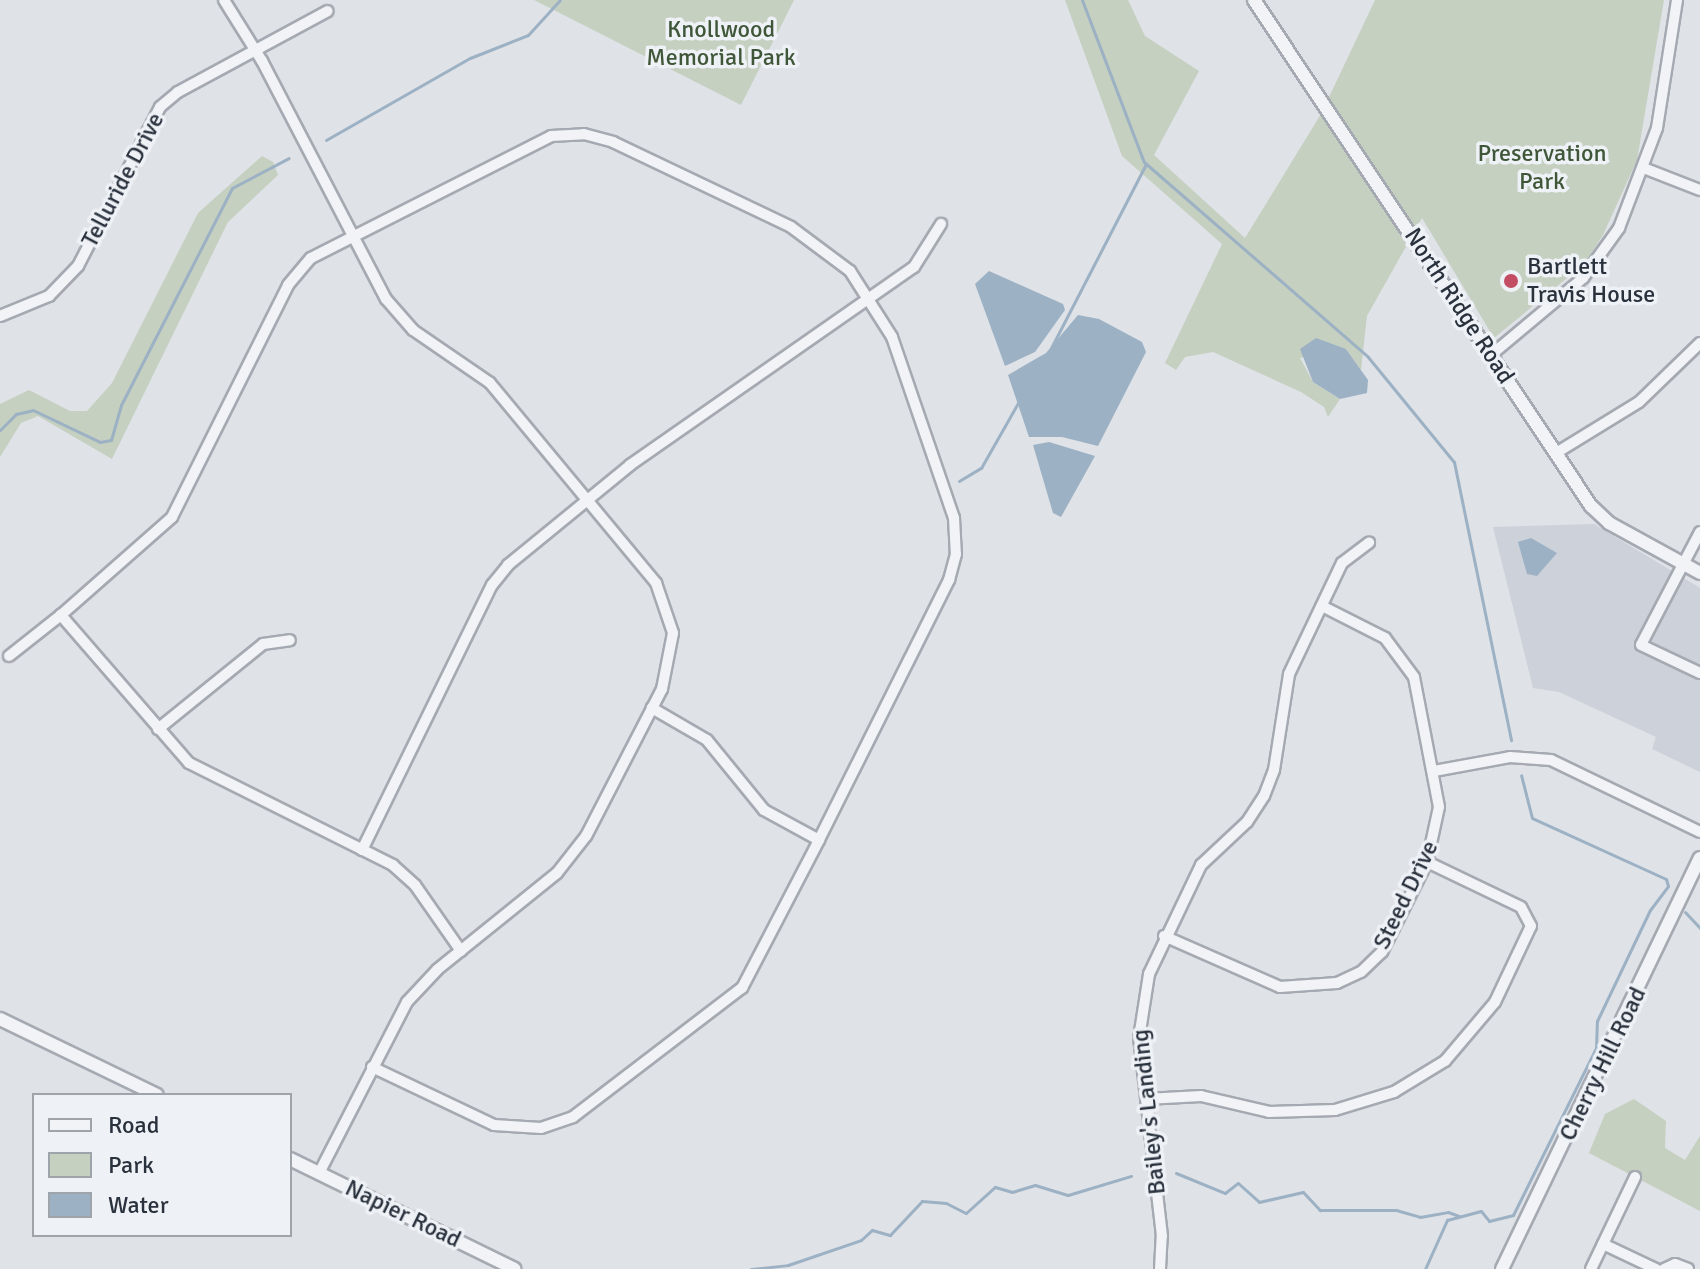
<!DOCTYPE html>
<style>
body{margin:0}
#map{position:relative;width:1700px;height:1269px;overflow:hidden;background:#dfe2e7;font-family:Signika,sans-serif}
div>[style]{position:absolute}
[style*='--x']{left:calc(var(--x)*1px);top:calc(var(--y)*1px);width:calc(var(--w)*1px);rotate:calc(var(--a)*1deg)}
.built>*{inset:0;background:#cdd1d9}
.green>*{inset:0;background:#c5d0c1}
.water>*{inset:0;background:#9cb1c4}
.stream>*{height:3px;margin:-1.5px;padding:0 1.5px;transform-origin:1.5px;border-radius:1.5px;background:#9cb1c4}
.roads{filter:drop-shadow(2px 0 #a5a9b1) drop-shadow(-2px 0 #a5a9b1) drop-shadow(0 2px #a5a9b1) drop-shadow(0 -2px #a5a9b1)}
.minor>*{height:10px;margin:-5px;padding:0 5px;transform-origin:5px;border-radius:5px;background:#f1f3f6}
.tertiary>*{height:12px;margin:-6px;padding:0 6px;transform-origin:6px;border-radius:6px;background:#f1f3f6}
.dots>*{width:22px;height:22px;translate:-50% -50%;box-sizing:border-box;border:4px solid #eef1f5;border-radius:50%}
span{translate:-50% -50%;white-space:nowrap;text-align:center;line-height:1.15;-webkit-text-stroke:7px #eef1f5;paint-order:stroke}
.park-label{font-size:24px;color:#3f5738}
.street-label{font-size:24px;color:#29313d}
.poi-label{font-size:24px;color:#29313d}
.left{translate:0 -50%;text-align:left}
.legend{position:absolute;left:32px;top:1093px;width:260px;height:144px;box-sizing:border-box;background:#eef1f5;border:2px solid #9fa4ab;margin:0;padding:10px 14px;list-style:none;font-size:24px;color:#29313d}
.legend li{display:flex;align-items:center;gap:16px;height:40px}
.legend b{width:40px;border:2px solid #9fa4ab}
</style>
<div id="map">
<div class="built">
<i style="clip-path:polygon(1594px 524px,1700px 588px,1700px 772px,1652px 749px,1656px 737px,1559px 692px,1533px 688px,1493px 527px)"></i>
</div>
<div class="green">
<i style="clip-path:polygon(534px 0,794px 0,741px 105px)"></i>
<i style="clip-path:polygon(1065px 0,1128px 0,1145px 36px,1199px 71px,1154px 155px,1245px 238px,1321px 114px,1375px 0,1664px 0,1637px 160px,1603px 235px,1584px 264px,1494px 338px,1422px 218px,1367px 316px,1361px 370px,1346px 349px,1300px 358px,1313px 382px,1340px 399px,1328px 417px,1324px 407px,1301px 392px,1213px 352px,1185px 357px,1176px 370px,1165px 363px,1222px 244px,1122px 156px)"></i>
<i style="clip-path:polygon(262px 156px,273px 162px,278px 175px,228px 222px,112px 459px,38px 416px,21px 423px,0 457px,0 404px,29px 390px,70px 411px,87px 411px,112px 383px,198px 213px)"></i>
<i style="clip-path:polygon(1634px 1099px,1666px 1121px,1665px 1148px,1685px 1160px,1700px 1136px,1700px 1211px,1589px 1153px,1605px 1114px)"></i>
</div>
<div class="water">
<i style="clip-path:polygon(989px 271px,1063px 304px,1065px 310px,1035px 352px,1005px 366px,975px 284px)"></i>
<i style="clip-path:polygon(1078px 315px,1099px 319px,1142px 342px,1146px 352px,1098px 446px,1062px 437px,1029px 437px,1008px 375px,1046px 353px)"></i>
<i style="clip-path:polygon(1316px 338px,1346px 349px,1368px 380px,1367px 393px,1340px 399px,1313px 382px,1300px 349px)"></i>
<i style="clip-path:polygon(1049px 442px,1095px 456px,1061px 517px,1053px 513px,1033px 445px)"></i>
<i style="clip-path:polygon(1531px 538px,1557px 553px,1537px 576px,1527px 574px,1518px 542px)"></i>
</div>
<div class="stream">
<i style="--x:1082;--y:0;--w:173;--a:69.1"></i>
<i style="--x:1144;--y:162;--w:297;--a:41"></i>
<i style="--x:1368;--y:357;--w:136;--a:50.7"></i>
<i style="--x:1454;--y:462;--w:284;--a:78.4"></i>
<i style="--x:326;--y:140;--w:166;--a:-29.7"></i>
<i style="--x:470;--y:58;--w:62;--a:-21.6"></i>
<i style="--x:528;--y:35;--w:47;--a:-47.6"></i>
<i style="--x:1051;--y:348;--w:207;--a:-62.7"></i>
<i style="--x:0;--y:430;--w:23;--a:-45"></i>
<i style="--x:16;--y:414;--w:17;--a:-13"></i>
<i style="--x:33;--y:410;--w:74;--a:25.5"></i>
<i style="--x:100;--y:442;--w:11;--a:-10"></i>
<i style="--x:111;--y:440;--w:36;--a:-74"></i>
<i style="--x:121;--y:405;--w:244;--a:-62.9"></i>
<i style="--x:232;--y:188;--w:64;--a:-27.8"></i>
<i style="--x:959;--y:481;--w:26;--a:-31"></i>
<i style="--x:981;--y:468;--w:75;--a:-60.4"></i>
<i style="--x:1685;--y:912;--w:22;--a:47"></i>
<i style="--x:1176;--y:1173;--w:53;--a:22.2"></i>
<i style="--x:1225;--y:1193;--w:16;--a:-38"></i>
<i style="--x:1238;--y:1183;--w:28;--a:42"></i>
<i style="--x:1259;--y:1202;--w:45;--a:-12.8"></i>
<i style="--x:1303;--y:1192;--w:25;--a:47"></i>
<i style="--x:1320;--y:1210;--w:76;--a:0"></i>
<i style="--x:1396;--y:1210;--w:25;--a:16"></i>
<i style="--x:1420;--y:1217;--w:28;--a:-10"></i>
<i style="--x:1448;--y:1212;--w:12;--a:20"></i>
<i style="--x:751;--y:1269;--w:37;--a:-6"></i>
<i style="--x:788;--y:1265;--w:77;--a:-18.9"></i>
<i style="--x:861;--y:1240;--w:15;--a:-42"></i>
<i style="--x:872;--y:1230;--w:19;--a:16"></i>
<i style="--x:890;--y:1235;--w:47;--a:-46.7"></i>
<i style="--x:922;--y:1201;--w:24;--a:5"></i>
<i style="--x:946;--y:1203;--w:22;--a:27"></i>
<i style="--x:966;--y:1213;--w:39;--a:-42"></i>
<i style="--x:995;--y:1187;--w:18;--a:16"></i>
<i style="--x:1012;--y:1192;--w:24;--a:-17"></i>
<i style="--x:1035;--y:1185;--w:34;--a:17"></i>
<i style="--x:1068;--y:1195;--w:66;--a:-16.8"></i>
<i style="--x:1425;--y:1269;--w:54;--a:-65.8"></i>
<i style="--x:1447;--y:1220;--w:35;--a:-15"></i>
<i style="--x:1481;--y:1211;--w:13;--a:51"></i>
<i style="--x:1489;--y:1221;--w:25;--a:-14"></i>
<i style="--x:1513;--y:1215;--w:186;--a:-63.6"></i>
<i style="--x:1596;--y:1048;--w:27;--a:-88"></i>
<i style="--x:1597;--y:1021;--w:123;--a:-64.5"></i>
<i style="--x:1650;--y:910;--w:30;--a:-53"></i>
<i style="--x:1668;--y:886;--w:7;--a:-106"></i>
<i style="--x:1666;--y:879;--w:147;--a:-155.5"></i>
<i style="--x:1532;--y:818;--w:44;--a:-104.3"></i>
</div>
<div class="roads">
<div class="minor">
<i style="--x:224;--y:0;--w:72;--a:58.1"></i>
<i style="--x:262;--y:61;--w:268;--a:62.5"></i>
<i style="--x:386;--y:299;--w:41;--a:48.9"></i>
<i style="--x:413;--y:330;--w:93;--a:34.5"></i>
<i style="--x:490;--y:383;--w:260;--a:50.3"></i>
<i style="--x:656;--y:583;--w:53;--a:71.2"></i>
<i style="--x:673;--y:633;--w:57;--a:101.1"></i>
<i style="--x:662;--y:689;--w:165;--a:117.3"></i>
<i style="--x:586;--y:836;--w:47;--a:128.1"></i>
<i style="--x:557;--y:873;--w:154;--a:141.1"></i>
<i style="--x:437;--y:970;--w:44;--a:133.2"></i>
<i style="--x:407;--y:1002;--w:192;--a:117.2"></i>
<i style="--x:1646;--y:169;--w:58;--a:21.3"></i>
<i style="--x:0;--y:316;--w:53;--a:-22.2"></i>
<i style="--x:49;--y:296;--w:42;--a:-46"></i>
<i style="--x:78;--y:266;--w:179;--a:-62.7"></i>
<i style="--x:160;--y:107;--w:23;--a:-40"></i>
<i style="--x:178;--y:92;--w:170;--a:-28.4"></i>
<i style="--x:1491;--y:355;--w:120;--a:-39.9"></i>
<i style="--x:1583;--y:278;--w:62;--a:-54.2"></i>
<i style="--x:1619;--y:228;--w:107;--a:-69.2"></i>
<i style="--x:1657;--y:128;--w:130;--a:-81.1"></i>
<i style="--x:1556;--y:453;--w:97;--a:-31.6"></i>
<i style="--x:1639;--y:402;--w:85;--a:-44"></i>
<i style="--x:1700;--y:532;--w:127;--a:117.6"></i>
<i style="--x:1641;--y:645;--w:65;--a:25.4"></i>
<i style="--x:9;--y:656;--w:66;--a:-38.3"></i>
<i style="--x:158;--y:729;--w:135;--a:-39"></i>
<i style="--x:263;--y:644;--w:27;--a:-8"></i>
<i style="--x:1434;--y:771;--w:77;--a:-10.4"></i>
<i style="--x:1510;--y:757;--w:41;--a:4.2"></i>
<i style="--x:1551;--y:760;--w:165;--a:25.8"></i>
<i style="--x:362;--y:850;--w:295;--a:-63.9"></i>
<i style="--x:492;--y:585;--w:26;--a:-51"></i>
<i style="--x:508;--y:565;--w:158;--a:-39.3"></i>
<i style="--x:630;--y:465;--w:346;--a:-34.9"></i>
<i style="--x:914;--y:267;--w:51;--a:-57.9"></i>
<i style="--x:1164;--y:936;--w:127;--a:23.7"></i>
<i style="--x:1280;--y:987;--w:57;--a:-4"></i>
<i style="--x:1337;--y:983;--w:26;--a:-25"></i>
<i style="--x:1361;--y:972;--w:29;--a:-44"></i>
<i style="--x:1382;--y:952;--w:101;--a:-63.4"></i>
<i style="--x:1427;--y:862;--w:56;--a:-77.7"></i>
<i style="--x:1439;--y:807;--w:132;--a:-100.9"></i>
<i style="--x:1414;--y:677;--w:49;--a:-126.6"></i>
<i style="--x:1385;--y:638;--w:71;--a:-153.1"></i>
<i style="--x:461;--y:951;--w:80;--a:-124.9"></i>
<i style="--x:415;--y:885;--w:30;--a:-138"></i>
<i style="--x:393;--y:865;--w:228;--a:-153.4"></i>
<i style="--x:189;--y:763;--w:196;--a:-130.9"></i>
<i style="--x:61;--y:615;--w:148;--a:-41.4"></i>
<i style="--x:172;--y:517;--w:259;--a:-63.4"></i>
<i style="--x:288;--y:285;--w:35;--a:-50"></i>
<i style="--x:311;--y:258;--w:269;--a:-26.9"></i>
<i style="--x:551;--y:136;--w:33;--a:-3"></i>
<i style="--x:584;--y:134;--w:30;--a:15"></i>
<i style="--x:613;--y:142;--w:197;--a:25.5"></i>
<i style="--x:791;--y:227;--w:74;--a:36.7"></i>
<i style="--x:850;--y:271;--w:78;--a:57.5"></i>
<i style="--x:892;--y:337;--w:191;--a:71.1"></i>
<i style="--x:954;--y:518;--w:36;--a:87"></i>
<i style="--x:956;--y:554;--w:27;--a:105"></i>
<i style="--x:949;--y:580;--w:291;--a:116.6"></i>
<i style="--x:819;--y:840;--w:63;--a:-151.4"></i>
<i style="--x:764;--y:810;--w:90;--a:-129.2"></i>
<i style="--x:707;--y:740;--w:64;--a:-149.8"></i>
<i style="--x:372;--y:1067;--w:135;--a:25.4"></i>
<i style="--x:494;--y:1125;--w:47;--a:3.7"></i>
<i style="--x:541;--y:1128;--w:34;--a:-19"></i>
<i style="--x:573;--y:1117;--w:213;--a:-37.4"></i>
<i style="--x:742;--y:988;--w:167;--a:-62.5"></i>
<i style="--x:1146;--y:1099;--w:55;--a:-3.1"></i>
<i style="--x:1201;--y:1096;--w:70;--a:13.2"></i>
<i style="--x:1269;--y:1112;--w:66;--a:-1.7"></i>
<i style="--x:1335;--y:1110;--w:62;--a:-17"></i>
<i style="--x:1394;--y:1092;--w:60;--a:-31.3"></i>
<i style="--x:1445;--y:1061;--w:77;--a:-49.7"></i>
<i style="--x:1495;--y:1002;--w:84;--a:-64.7"></i>
<i style="--x:1531;--y:926;--w:21;--a:-118"></i>
<i style="--x:1521;--y:907;--w:104;--a:-154.4"></i>
<i style="--x:1603;--y:1244;--w:59;--a:25.3"></i>
<i style="--x:1160;--y:1269;--w:33;--a:-87"></i>
<i style="--x:1162;--y:1236;--w:199;--a:-96.6"></i>
<i style="--x:1139;--y:1038;--w:65;--a:-81.1"></i>
<i style="--x:1149;--y:974;--w:121;--a:-64.5"></i>
<i style="--x:1201;--y:865;--w:63;--a:-43.1"></i>
<i style="--x:1247;--y:822;--w:31;--a:-57"></i>
<i style="--x:1264;--y:796;--w:28;--a:-69"></i>
<i style="--x:1274;--y:770;--w:97;--a:-81.1"></i>
<i style="--x:1289;--y:674;--w:123;--a:-64.5"></i>
<i style="--x:1342;--y:563;--w:34;--a:-37"></i>
<i style="--x:1591;--y:1269;--w:102;--a:-64.4"></i>
<i style="--x:1664;--y:1269;--w:12;--a:-24"></i>
<i style="--x:1675;--y:1264;--w:14;--a:21"></i>
</div>
<div class="tertiary">
<i style="--x:1254;--y:0;--w:608;--a:56.34"></i>
<i style="--x:1591;--y:506;--w:25;--a:43"></i>
<i style="--x:1609;--y:523;--w:104;--a:28.8"></i>
<i style="--x:0;--y:1019;--w:174;--a:25.8"></i>
<i style="--x:290;--y:1159;--w:250;--a:26.1"></i>
<i style="--x:1502;--y:1269;--w:456;--a:-64.3"></i>
</div>
</div>
<div class="dots">
<i style="left:1511px;top:281px;background:#c34d63"></i>
</div>
<div class="park-label">
<span style="left:721px;top:44px">Knollwood<br>Memorial Park</span>
<span style="left:1542px;top:168px">Preservation<br>Park</span>
</div>
<div class="street-label">
<span style="left:123px;top:180px;rotate:-62deg">Telluride Drive</span>
<span style="left:1459px;top:306px;rotate:57deg">North Ridge Road</span>
<span style="left:1406px;top:895px;rotate:-64deg">Steed Drive</span>
<span style="left:1603px;top:1064px;rotate:-64deg">Cherry Hill Road</span>
<span style="left:1149px;top:1112px;rotate:-96deg">Bailey's Landing</span>
<span style="left:403px;top:1214px;rotate:26deg">Napier Road</span>
</div>
<div class="poi-label">
<span class="left" style="left:1527px;top:281px">Bartlett<br>Travis House</span>
</div>
<ul class="legend">
<li><b style="height:10px;background:#f1f3f6"></b>Road</li>
<li><b style="height:22px;background:#c5d0c1"></b>Park</li>
<li><b style="height:22px;background:#9cb1c4"></b>Water</li>
</ul>
</div>
